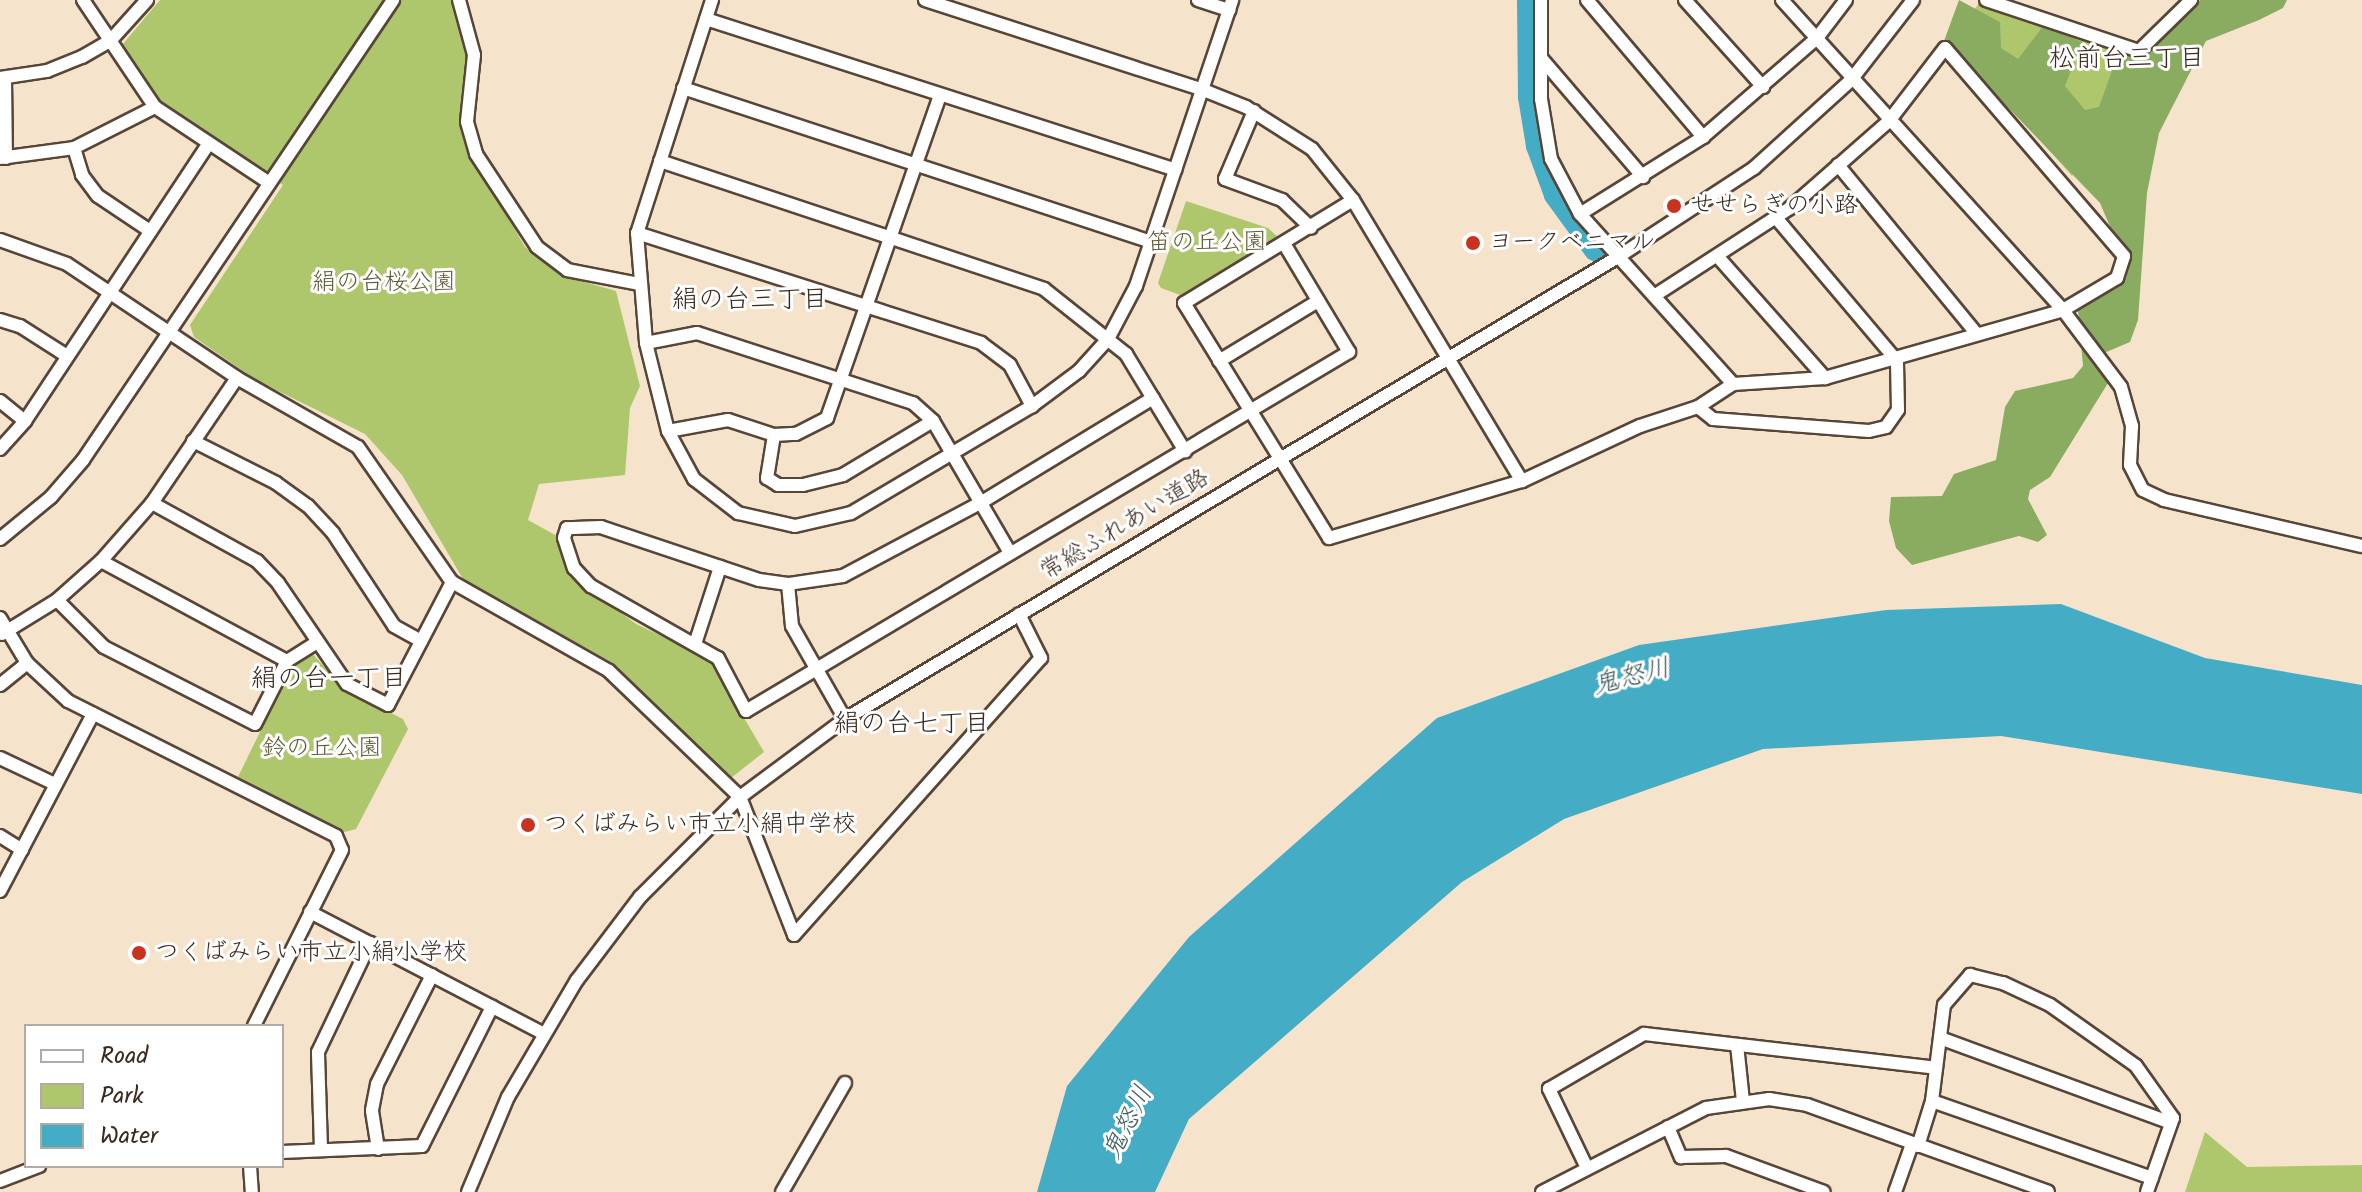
<!DOCTYPE html>
<meta charset="utf-8">
<style>
body{margin:0}
#map{position:relative;width:2362px;height:1192px;overflow:hidden;background:#f6e3cc;font-family:Kalam,"Klee One",sans-serif}
div>[style]{position:absolute}
[style*='--x']{left:calc(var(--x)*1px);top:calc(var(--y)*1px);width:calc(var(--w)*1px);rotate:calc(var(--a)*1deg)}
.green>*{inset:0;background:#aec76d}
.forest>*{inset:0;background:#8aac60}
.water>*{inset:0;background:#45acc5}
.river>*{height:22px;margin:-11px;padding:0 11px;transform-origin:11px;border-radius:11px;background:#45acc5}
.roads{filter:drop-shadow(2px 0 #574638) drop-shadow(-2px 0 #574638) drop-shadow(0 2px #574638) drop-shadow(0 -2px #574638)}
.minor>*{height:12px;margin:-6px;padding:0 6px;transform-origin:6px;border-radius:6px;background:#fff}
.dots>*{width:22px;height:22px;translate:-50% -50%;box-sizing:border-box;border:4px solid #fff;border-radius:50%}
span{translate:-50% -50%;white-space:nowrap;text-align:center;line-height:1.15;-webkit-text-stroke:6px #fff;paint-order:stroke}
.poi-label{font-size:24px;color:#3b2a1e}
.left{translate:0 -50%;text-align:left}
.park-label{font-size:24px;color:#5e5936}
.street-label{font-size:24px;color:#3b2a1e}
.neighbourhood-label{font-size:26px;color:#3b2a1e}
.water-label{font-size:26px;color:#3f5e61;font-style:italic}
.legend{position:absolute;left:24px;top:1024px;width:260px;height:144px;box-sizing:border-box;background:#fff;border:2px solid #b1aaa5;margin:0;padding:10px 14px;list-style:none;font-size:24px;color:#3b2a1e}
.legend li{display:flex;align-items:center;gap:16px;height:40px}
.legend b{width:40px;border:2px solid #b1aaa5}
</style>
<div id="map">
<div class="green">
<i style="clip-path:polygon(160px 0,451px 0,469px 55px,472px 156px,525px 247px,567px 277px,616px 291px,640px 386px,630px 408px,625px 475px,539px 484px,528px 520px,557px 536px,569px 575px,636px 624px,709px 658px,764px 752px,731px 778px,613px 663px,463px 579px,402px 475px,365px 434px,256px 380px,194px 337px,190px 325px,283px 185px,160px 103px,122px 45px)"></i>
<i style="clip-path:polygon(1979px 3px,2143px 59px,2072px 176px,1952px 41px)"></i>
<i style="clip-path:polygon(1186px 201px,1268px 228px,1280px 239px,1183px 296px,1161px 288px,1158px 283px)"></i>
<i style="clip-path:polygon(311px 652px,346px 691px,403px 719px,408px 729px,356px 829px,345px 832px,238px 777px,293px 664px)"></i>
<i style="clip-path:polygon(2205px 1132px,2247px 1167px,2362px 1165px,2362px 1192px,2185px 1192px)"></i>
</div>
<div class="forest">
<i style="clip-path:polygon(1959px 0,2000px 22px,2001px 48px,2018px 59px,2044px 25px,2082px 42px,2065px 86px,2085px 110px,2099px 107px,2118px 54px,2149px 51px,2200px 0,2287px 0,2283px 8px,2259px 20px,2206px 41px,2159px 133px,2147px 193px,2138px 320px,2130px 342px,2104px 353px,2108px 383px,2050px 477px,2030px 490px,2028px 499px,2047px 535px,2038px 542px,2019px 536px,1912px 565px,1896px 548px,1889px 521px,1891px 497px,1942px 496px,1954px 474px,1996px 460px,2005px 407px,2015px 391px,2073px 378px,2083px 366px,2078px 310px,2114px 289px,2128px 269px,2100px 203px,1944px 41px)"></i>
</div>
<div class="water">
<i style="clip-path:polygon(2061px 604px,2205px 658px,2362px 685px,2362px 794px,2001px 736px,1763px 749px,1564px 819px,1462px 882px,1189px 1119px,1155px 1192px,1037px 1192px,1067px 1086px,1189px 937px,1437px 718px,1639px 645px,1886px 610px)"></i>
</div>
<div class="river">
<i style="--x:1528;--y:0;--w:97;--a:89.4"></i>
<i style="--x:1529;--y:97;--w:50;--a:80.7"></i>
<i style="--x:1537;--y:146;--w:52;--a:69.8"></i>
<i style="--x:1555;--y:195;--w:68;--a:54"></i>
</div>
<div class="roads">
<div class="minor">
<i style="--x:83;--y:0;--w:129;--a:56.1"></i>
<i style="--x:155;--y:107;--w:136;--a:33.6"></i>
<i style="--x:459;--y:0;--w:57;--a:74.7"></i>
<i style="--x:474;--y:55;--w:67;--a:96"></i>
<i style="--x:467;--y:122;--w:33;--a:74"></i>
<i style="--x:476;--y:154;--w:111;--a:56.7"></i>
<i style="--x:537;--y:247;--w:38;--a:37"></i>
<i style="--x:567;--y:270;--w:73;--a:11"></i>
<i style="--x:712;--y:0;--w:245;--a:107.8"></i>
<i style="--x:637;--y:233;--w:110;--a:85.3"></i>
<i style="--x:646;--y:343;--w:91;--a:76"></i>
<i style="--x:668;--y:431;--w:55;--a:61.6"></i>
<i style="--x:694;--y:479;--w:56;--a:37.7"></i>
<i style="--x:738;--y:513;--w:58;--a:12.8"></i>
<i style="--x:795;--y:526;--w:57;--a:-13.1"></i>
<i style="--x:851;--y:513;--w:210;--a:-30.6"></i>
<i style="--x:1032;--y:406;--w:59;--a:-36.7"></i>
<i style="--x:1079;--y:371;--w:43;--a:-47.8"></i>
<i style="--x:1108;--y:339;--w:60;--a:-62.2"></i>
<i style="--x:1136;--y:286;--w:302;--a:-71.4"></i>
<i style="--x:925;--y:0;--w:290;--a:17.9"></i>
<i style="--x:1201;--y:89;--w:48;--a:21.8"></i>
<i style="--x:1246;--y:107;--w:78;--a:32.5"></i>
<i style="--x:1312;--y:149;--w:65;--a:51.2"></i>
<i style="--x:1353;--y:200;--w:328;--a:59"></i>
<i style="--x:1198;--y:0;--w:33;--a:18"></i>
<i style="--x:1541;--y:0;--w:99;--a:90"></i>
<i style="--x:1541;--y:99;--w:61;--a:80.5"></i>
<i style="--x:1551;--y:159;--w:62;--a:62.2"></i>
<i style="--x:1580;--y:214;--w:229;--a:48"></i>
<i style="--x:1587;--y:0;--w:180;--a:49.7"></i>
<i style="--x:1685;--y:0;--w:117;--a:48.1"></i>
<i style="--x:1782;--y:0;--w:418;--a:47.8"></i>
<i style="--x:2063;--y:310;--w:96;--a:53"></i>
<i style="--x:2121;--y:387;--w:41;--a:74.2"></i>
<i style="--x:2132;--y:426;--w:39;--a:93"></i>
<i style="--x:2130;--y:465;--w:28;--a:63"></i>
<i style="--x:2143;--y:490;--w:23;--a:25"></i>
<i style="--x:2164;--y:500;--w:203;--a:13.1"></i>
<i style="--x:1986;--y:0;--w:161;--a:18.4"></i>
<i style="--x:2139;--y:51;--w:73;--a:-44.4"></i>
<i style="--x:706;--y:19;--w:493;--a:17.8"></i>
<i style="--x:1541;--y:58;--w:157;--a:49.4"></i>
<i style="--x:0;--y:78;--w:48;--a:-8.5"></i>
<i style="--x:47;--y:71;--w:38;--a:-22"></i>
<i style="--x:82;--y:57;--w:34;--a:-30"></i>
<i style="--x:111;--y:40;--w:54;--a:-48"></i>
<i style="--x:5;--y:79;--w:79;--a:89.3"></i>
<i style="--x:683;--y:88;--w:493;--a:18.2"></i>
<i style="--x:1254;--y:111;--w:74;--a:113.1"></i>
<i style="--x:1225;--y:179;--w:61;--a:20.2"></i>
<i style="--x:1282;--y:200;--w:40;--a:44"></i>
<i style="--x:74;--y:148;--w:28;--a:73"></i>
<i style="--x:82;--y:175;--w:26;--a:53"></i>
<i style="--x:98;--y:196;--w:63;--a:33.9"></i>
<i style="--x:0;--y:158;--w:75;--a:-7.7"></i>
<i style="--x:74;--y:148;--w:91;--a:-26.8"></i>
<i style="--x:660;--y:161;--w:405;--a:18.4"></i>
<i style="--x:1044;--y:289;--w:105;--a:38.4"></i>
<i style="--x:1126;--y:354;--w:114;--a:58.7"></i>
<i style="--x:1838;--y:165;--w:219;--a:50.6"></i>
<i style="--x:1353;--y:200;--w:198;--a:148.6"></i>
<i style="--x:1184;--y:303;--w:276;--a:58.3"></i>
<i style="--x:1329;--y:538;--w:201;--a:-16.5"></i>
<i style="--x:1522;--y:481;--w:130;--a:-25"></i>
<i style="--x:1640;--y:426;--w:61;--a:-18.1"></i>
<i style="--x:1698;--y:407;--w:42;--a:-33.3"></i>
<i style="--x:1733;--y:384;--w:92;--a:-3.7"></i>
<i style="--x:1825;--y:378;--w:248;--a:-15.9"></i>
<i style="--x:2063;--y:310;--w:63;--a:-30.7"></i>
<i style="--x:2117;--y:278;--w:23;--a:-72"></i>
<i style="--x:2124;--y:256;--w:274;--a:-130.7"></i>
<i style="--x:1945;--y:48;--w:92;--a:127.5"></i>
<i style="--x:1889;--y:121;--w:132;--a:138.7"></i>
<i style="--x:1790;--y:208;--w:162;--a:147.1"></i>
<i style="--x:1580;--y:214;--w:145;--a:-32"></i>
<i style="--x:1703;--y:137;--w:151;--a:-41"></i>
<i style="--x:1817;--y:38;--w:48;--a:-52.7"></i>
<i style="--x:637;--y:233;--w:361;--a:17.7"></i>
<i style="--x:981;--y:343;--w:36;--a:37"></i>
<i style="--x:1010;--y:365;--w:47;--a:61.8"></i>
<i style="--x:0;--y:240;--w:71;--a:19.7"></i>
<i style="--x:67;--y:264;--w:205;--a:33.8"></i>
<i style="--x:237;--y:378;--w:139;--a:29.7"></i>
<i style="--x:358;--y:447;--w:165;--a:55.2"></i>
<i style="--x:452;--y:582;--w:180;--a:29.5"></i>
<i style="--x:609;--y:671;--w:182;--a:43.9"></i>
<i style="--x:740;--y:797;--w:148;--a:68.6"></i>
<i style="--x:794;--y:935;--w:371;--a:-48.3"></i>
<i style="--x:1041;--y:658;--w:49;--a:-116.6"></i>
<i style="--x:1718;--y:257;--w:162;--a:48.5"></i>
<i style="--x:0;--y:320;--w:21;--a:17"></i>
<i style="--x:20;--y:326;--w:56;--a:32.6"></i>
<i style="--x:646;--y:343;--w:52;--a:-11.1"></i>
<i style="--x:697;--y:333;--w:227;--a:18"></i>
<i style="--x:913;--y:403;--w:27;--a:42"></i>
<i style="--x:933;--y:421;--w:153;--a:59.7"></i>
<i style="--x:1219;--y:361;--w:116;--a:-31.2"></i>
<i style="--x:1153;--y:398;--w:200;--a:148.7"></i>
<i style="--x:982;--y:502;--w:157;--a:152"></i>
<i style="--x:843;--y:576;--w:56;--a:171.7"></i>
<i style="--x:788;--y:584;--w:29;--a:-172"></i>
<i style="--x:759;--y:580;--w:167;--a:-161.5"></i>
<i style="--x:601;--y:527;--w:34;--a:178"></i>
<i style="--x:567;--y:528;--w:10;--a:107"></i>
<i style="--x:564;--y:538;--w:32;--a:72"></i>
<i style="--x:574;--y:568;--w:25;--a:47"></i>
<i style="--x:591;--y:586;--w:146;--a:29.6"></i>
<i style="--x:718;--y:658;--w:60;--a:62.2"></i>
<i style="--x:746;--y:711;--w:702;--a:-30.77"></i>
<i style="--x:1349;--y:352;--w:125;--a:-120.9"></i>
<i style="--x:0;--y:401;--w:32;--a:39"></i>
<i style="--x:1698;--y:407;--w:19;--a:39"></i>
<i style="--x:1713;--y:419;--w:156;--a:4.4"></i>
<i style="--x:1869;--y:431;--w:17;--a:-13"></i>
<i style="--x:1886;--y:427;--w:21;--a:-55"></i>
<i style="--x:1898;--y:410;--w:49;--a:-91.2"></i>
<i style="--x:1897;--y:361;--w:186;--a:-130.2"></i>
<i style="--x:668;--y:431;--w:61;--a:-10.4"></i>
<i style="--x:728;--y:420;--w:48;--a:18.1"></i>
<i style="--x:774;--y:435;--w:22;--a:-3"></i>
<i style="--x:796;--y:434;--w:35;--a:-27"></i>
<i style="--x:827;--y:418;--w:342;--a:-70.7"></i>
<i style="--x:774;--y:435;--w:44;--a:99.2"></i>
<i style="--x:767;--y:478;--w:13;--a:32"></i>
<i style="--x:778;--y:485;--w:25;--a:0"></i>
<i style="--x:803;--y:485;--w:41;--a:-14"></i>
<i style="--x:843;--y:475;--w:105;--a:-31"></i>
<i style="--x:193;--y:441;--w:93;--a:26.8"></i>
<i style="--x:276;--y:483;--w:39;--a:36"></i>
<i style="--x:308;--y:506;--w:37;--a:47"></i>
<i style="--x:333;--y:533;--w:111;--a:56.7"></i>
<i style="--x:394;--y:626;--w:31;--a:29"></i>
<i style="--x:0;--y:449;--w:38;--a:-48"></i>
<i style="--x:25;--y:421;--w:333;--a:-56.5"></i>
<i style="--x:152;--y:503;--w:120;--a:28.9"></i>
<i style="--x:257;--y:561;--w:30;--a:46"></i>
<i style="--x:278;--y:583;--w:122;--a:55.7"></i>
<i style="--x:347;--y:684;--w:46;--a:27.1"></i>
<i style="--x:388;--y:705;--w:139;--a:-62.5"></i>
<i style="--x:0;--y:539;--w:66;--a:-39.5"></i>
<i style="--x:51;--y:497;--w:49;--a:-49.1"></i>
<i style="--x:83;--y:460;--w:555;--a:-56.02"></i>
<i style="--x:101;--y:561;--w:211;--a:28.3"></i>
<i style="--x:788;--y:584;--w:42;--a:84.6"></i>
<i style="--x:792;--y:626;--w:107;--a:60.3"></i>
<i style="--x:57;--y:600;--w:66;--a:45"></i>
<i style="--x:104;--y:647;--w:169;--a:27"></i>
<i style="--x:255;--y:724;--w:71;--a:-63.1"></i>
<i style="--x:287;--y:661;--w:36;--a:-32"></i>
<i style="--x:0;--y:618;--w:52;--a:59"></i>
<i style="--x:27;--y:663;--w:56;--a:42.8"></i>
<i style="--x:68;--y:701;--w:300;--a:26.7"></i>
<i style="--x:336;--y:836;--w:15;--a:67"></i>
<i style="--x:342;--y:850;--w:197;--a:116.6"></i>
<i style="--x:2;--y:634;--w:65;--a:-31.7"></i>
<i style="--x:57;--y:600;--w:59;--a:-41.6"></i>
<i style="--x:101;--y:561;--w:77;--a:-48.7"></i>
<i style="--x:152;--y:503;--w:151;--a:-55.8"></i>
<i style="--x:696;--y:641;--w:78;--a:-72"></i>
<i style="--x:0;--y:685;--w:35;--a:-39"></i>
<i style="--x:0;--y:758;--w:61;--a:25.3"></i>
<i style="--x:0;--y:836;--w:26;--a:32"></i>
<i style="--x:0;--y:891;--w:200;--a:-62.3"></i>
<i style="--x:310;--y:912;--w:262;--a:27.5"></i>
<i style="--x:1940;--y:1038;--w:246;--a:20.2"></i>
<i style="--x:1737;--y:1045;--w:56;--a:83.9"></i>
<i style="--x:1932;--y:1101;--w:233;--a:19.3"></i>
<i style="--x:1668;--y:1127;--w:33;--a:67"></i>
<i style="--x:1681;--y:1157;--w:45;--a:-1.3"></i>
<i style="--x:1726;--y:1156;--w:104;--a:20.2"></i>
<i style="--x:1918;--y:1146;--w:47;--a:-72.7"></i>
<i style="--x:1932;--y:1101;--w:97;--a:-82.9"></i>
<i style="--x:1944;--y:1005;--w:40;--a:-49"></i>
<i style="--x:1970;--y:975;--w:34;--a:14"></i>
<i style="--x:2003;--y:983;--w:52;--a:25.1"></i>
<i style="--x:2050;--y:1005;--w:105;--a:35.3"></i>
<i style="--x:2136;--y:1066;--w:64;--a:54.6"></i>
<i style="--x:2173;--y:1118;--w:78;--a:109.4"></i>
<i style="--x:321;--y:1149;--w:97;--a:-91.8"></i>
<i style="--x:318;--y:1052;--w:121;--a:-64.5"></i>
<i style="--x:378;--y:1149;--w:39;--a:-99"></i>
<i style="--x:372;--y:1110;--w:26;--a:-79"></i>
<i style="--x:377;--y:1084;--w:122;--a:-63.2"></i>
<i style="--x:282;--y:1152;--w:140;--a:-2.5"></i>
<i style="--x:422;--y:1146;--w:156;--a:-63.3"></i>
<i style="--x:250;--y:1166;--w:26;--a:86"></i>
<i style="--x:1587;--y:1168;--w:88;--a:-115.7"></i>
<i style="--x:1549;--y:1089;--w:110;--a:-30.1"></i>
<i style="--x:1644;--y:1034;--w:294;--a:6.6"></i>
<i style="--x:0;--y:1181;--w:42;--a:-21"></i>
<i style="--x:468;--y:1192;--w:103;--a:-67.2"></i>
<i style="--x:508;--y:1097;--w:136;--a:-59.5"></i>
<i style="--x:577;--y:980;--w:104;--a:-52.8"></i>
<i style="--x:640;--y:897;--w:141;--a:-45"></i>
<i style="--x:740;--y:797;--w:131;--a:-36.6"></i>
<i style="--x:845;--y:719;--w:901;--a:-30.87"></i>
<i style="--x:1618;--y:257;--w:163;--a:-33.2"></i>
<i style="--x:1754;--y:168;--w:131;--a:-42.2"></i>
<i style="--x:1851;--y:80;--w:101;--a:-52.2"></i>
<i style="--x:782;--y:1192;--w:126;--a:-60"></i>
<i style="--x:1542;--y:1192;--w:184;--a:-27.1"></i>
<i style="--x:1706;--y:1108;--w:64;--a:-8.1"></i>
<i style="--x:1769;--y:1099;--w:38;--a:9"></i>
<i style="--x:1807;--y:1105;--w:256;--a:19.8"></i>
<i style="--x:1895;--y:1192;--w:51;--a:-70.5"></i>
</div>
</div>
<div class="dots">
<i style="left:1674px;top:206px;background:#c8321e"></i>
<i style="left:1473px;top:243px;background:#c8321e"></i>
<i style="left:528px;top:825px;background:#c8321e"></i>
<i style="left:139px;top:953px;background:#c8321e"></i>
</div>
<div class="poi-label">
<span class="left" style="left:1690px;top:206px">せせらぎの小路</span>
<span class="left" style="left:1489px;top:243px">ヨークベニマル</span>
<span class="left" style="left:544px;top:825px">つくばみらい市立小絹中学校</span>
<span class="left" style="left:155px;top:953px">つくばみらい市立小絹小学校</span>
</div>
<div class="park-label">
<span style="left:1207px;top:243px">笛の丘公園</span>
<span style="left:384px;top:283px">絹の台桜公園</span>
<span style="left:322px;top:749px">鈴の丘公園</span>
</div>
<div class="street-label">
<span style="left:1125px;top:525px;rotate:-31deg">常総ふれあい道路</span>
</div>
<div class="neighbourhood-label">
<span style="left:2127px;top:60px">松前台三丁目</span>
<span style="left:750px;top:301px">絹の台三丁目</span>
<span style="left:329px;top:680px">絹の台一丁目</span>
<span style="left:912px;top:725px">絹の台七丁目</span>
</div>
<div class="water-label">
<span style="left:1632px;top:678px;rotate:-14deg">鬼怒川</span>
<span style="left:1129px;top:1123px;rotate:-63deg">鬼怒川</span>
</div>
<ul class="legend">
<li><b style="height:10px;background:#fff"></b>Road</li>
<li><b style="height:22px;background:#aec76d"></b>Park</li>
<li><b style="height:22px;background:#45acc5"></b>Water</li>
</ul>
</div>
